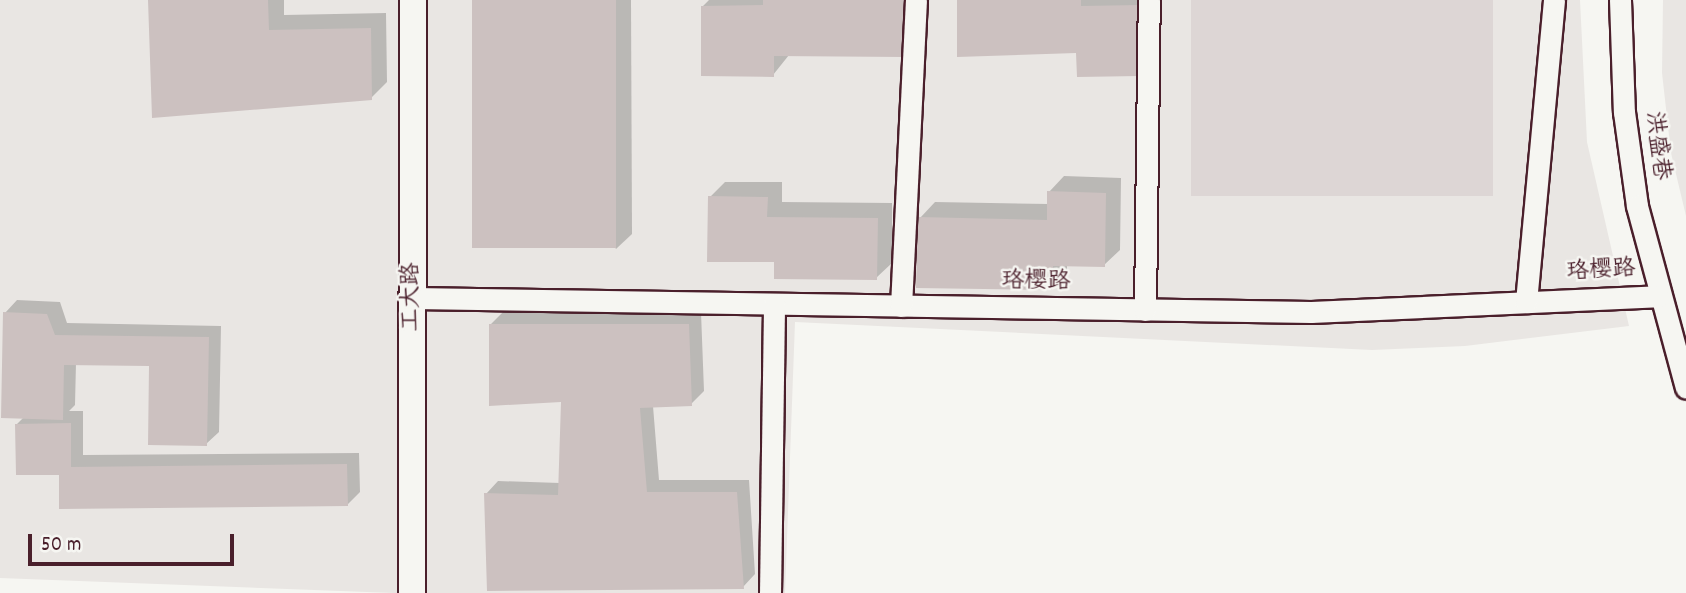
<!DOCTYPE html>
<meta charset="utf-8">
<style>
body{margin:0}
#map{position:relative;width:1686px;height:593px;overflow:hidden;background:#f6f6f2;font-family:Dekko,"LXGW WenKai TC",sans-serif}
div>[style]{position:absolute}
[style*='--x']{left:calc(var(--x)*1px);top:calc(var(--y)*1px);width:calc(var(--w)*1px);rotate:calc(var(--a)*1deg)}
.built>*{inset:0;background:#e9e6e3}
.green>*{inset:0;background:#ddd6d5;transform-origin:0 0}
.shadow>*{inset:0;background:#0003}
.building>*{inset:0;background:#ccc1c0;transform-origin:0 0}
.roads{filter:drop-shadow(2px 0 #4a1f2b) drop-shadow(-2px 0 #4a1f2b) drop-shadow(0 2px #4a1f2b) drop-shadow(0 -2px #4a1f2b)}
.minor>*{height:21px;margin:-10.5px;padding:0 10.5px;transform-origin:10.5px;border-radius:10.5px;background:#f6f6f2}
.tertiary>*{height:26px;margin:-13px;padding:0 13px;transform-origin:13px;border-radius:13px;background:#f6f6f2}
span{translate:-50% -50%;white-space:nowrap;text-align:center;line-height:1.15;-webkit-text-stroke:5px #f6f6f2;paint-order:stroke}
.street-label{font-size:23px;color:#4a1f2b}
.scale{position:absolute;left:28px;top:534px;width:206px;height:32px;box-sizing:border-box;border:4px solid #4a1f2b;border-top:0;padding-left:9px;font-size:21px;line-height:24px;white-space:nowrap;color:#4a1f2b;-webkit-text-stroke:5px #f6f6f2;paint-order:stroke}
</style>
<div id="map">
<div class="built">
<i style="clip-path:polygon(0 0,1580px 0,1587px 142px,1629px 326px,1465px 346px,1372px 350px,795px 322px,785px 593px,394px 593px,0 578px)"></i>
<i style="clip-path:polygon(1663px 0,1686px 0,1686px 216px,1671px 153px,1662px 73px)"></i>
</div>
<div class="green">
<i style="left:1191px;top:0;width:302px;height:196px"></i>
</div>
<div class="shadow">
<i style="clip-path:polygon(150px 0,284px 0,284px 15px,386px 13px,387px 82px,371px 98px)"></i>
<i style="clip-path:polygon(473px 0,631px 0,632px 234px,616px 249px)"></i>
<i style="clip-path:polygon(709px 0,920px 0,919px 40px,789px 55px,773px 75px,703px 6px)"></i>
<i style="clip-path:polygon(959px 0,1155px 0,1078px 52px)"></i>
<i style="clip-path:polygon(1064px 176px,1121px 178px,1120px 250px,1104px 265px,1067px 265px,1067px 273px,1051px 289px,920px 218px,935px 202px,1049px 204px,1049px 192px)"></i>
<i style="clip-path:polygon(725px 182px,782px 182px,782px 202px,892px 203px,892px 263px,876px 278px,776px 261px,710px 197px)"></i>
<i style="clip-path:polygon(17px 300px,60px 302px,67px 323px,221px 326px,219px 432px,206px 444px,151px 365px,76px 363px,75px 405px,69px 411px,83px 411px,83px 455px,359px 453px,360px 492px,347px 505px,61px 473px,17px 424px,24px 417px,5px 313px)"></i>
<i style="clip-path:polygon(503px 312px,701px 312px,704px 391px,691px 404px,653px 406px,659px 480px,749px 480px,755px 574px,743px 587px,486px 494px,498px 481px,560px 483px,562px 400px,490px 325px)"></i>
</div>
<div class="building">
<i style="clip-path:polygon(148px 0,268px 0,269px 30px,371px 28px,372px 100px,152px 118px)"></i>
<i style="left:472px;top:0;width:144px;height:248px"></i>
<i style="clip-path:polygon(763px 0,905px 0,904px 57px,774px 56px,774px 77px,701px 76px,701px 6px,763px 5px)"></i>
<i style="clip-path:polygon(957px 0,1081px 0,1081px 6px,1140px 5px,1139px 76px,1077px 77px,1076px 53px,957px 57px)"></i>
<i style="clip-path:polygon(1047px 191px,1106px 193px,1105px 267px,1053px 266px,1052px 290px,916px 288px,918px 217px,1047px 220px)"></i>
<i style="clip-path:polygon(708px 196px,768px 197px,767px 217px,878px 218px,877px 280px,774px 279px,774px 262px,707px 262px)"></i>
<i style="clip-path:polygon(3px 312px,47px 314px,55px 335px,209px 337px,207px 446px,148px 445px,149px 366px,64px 365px,63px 420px,1px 418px)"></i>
<i style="clip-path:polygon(489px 324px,689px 324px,692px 406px,640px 408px,647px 492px,737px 492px,744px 589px,487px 591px,484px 493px,558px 495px,561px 402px,489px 406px)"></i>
<i style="clip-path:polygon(71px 423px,71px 467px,347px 464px,348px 506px,59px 509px,59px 475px,16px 475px,15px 424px)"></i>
</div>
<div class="roads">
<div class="minor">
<i style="--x:1620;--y:0;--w:112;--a:88"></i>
<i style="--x:1624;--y:112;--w:95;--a:82.1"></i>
<i style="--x:1637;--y:206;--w:188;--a:74.9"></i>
<i style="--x:413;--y:298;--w:898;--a:0.89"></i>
<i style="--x:1311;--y:312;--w:347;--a:-2.6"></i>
<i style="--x:1526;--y:302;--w:303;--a:-84.7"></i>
<i style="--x:901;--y:306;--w:306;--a:-87.2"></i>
<i style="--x:1145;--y:310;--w:310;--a:-89.3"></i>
<i style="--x:770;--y:593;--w:289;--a:-89.2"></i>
</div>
<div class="tertiary">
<i style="--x:412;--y:593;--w:593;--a:-89.9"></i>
</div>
</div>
<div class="street-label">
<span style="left:1656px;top:146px;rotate:83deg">洪盛巷</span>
<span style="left:1601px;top:272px;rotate:-3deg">珞樱路</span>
<span style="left:1036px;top:283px;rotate:1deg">珞樱路</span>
<span style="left:413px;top:297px;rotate:-90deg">工大路</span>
</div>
<div class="scale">50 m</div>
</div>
